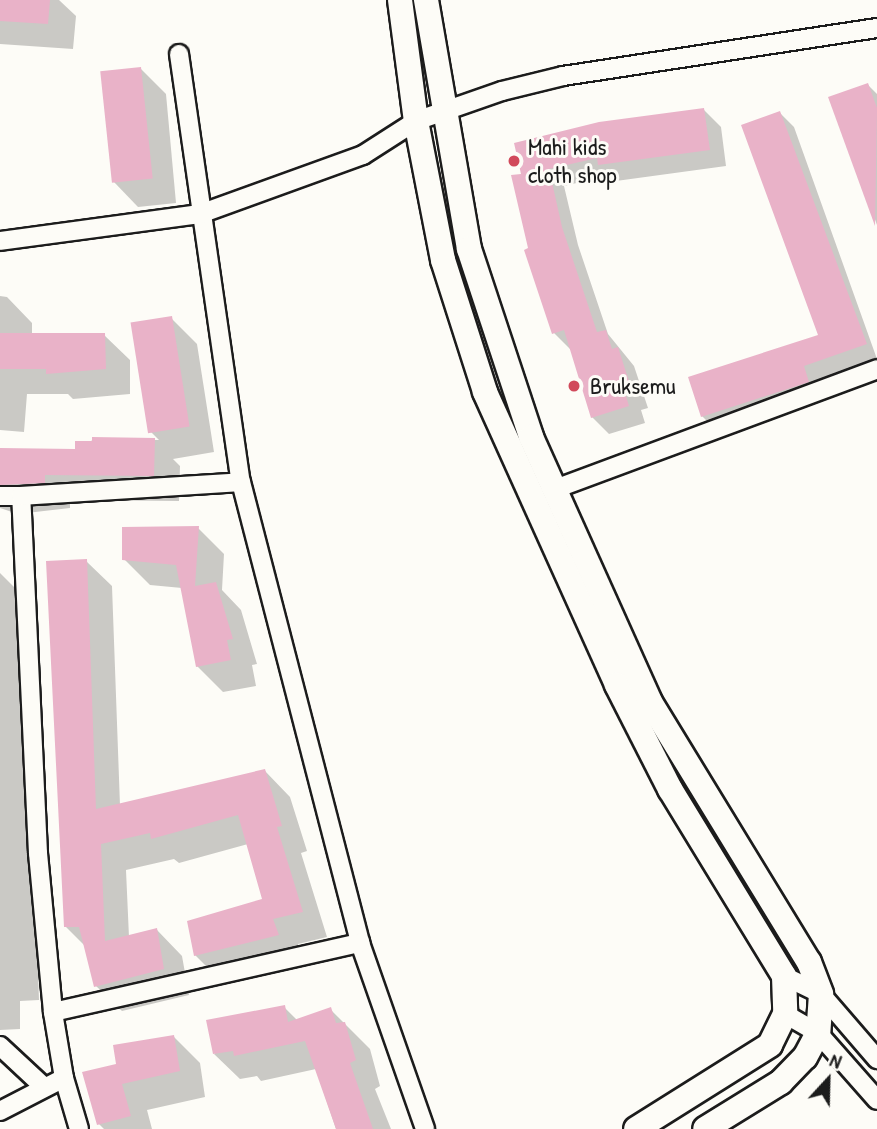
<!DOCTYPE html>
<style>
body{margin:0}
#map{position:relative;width:877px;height:1129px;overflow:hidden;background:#fdfcf7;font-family:"Patrick Hand",sans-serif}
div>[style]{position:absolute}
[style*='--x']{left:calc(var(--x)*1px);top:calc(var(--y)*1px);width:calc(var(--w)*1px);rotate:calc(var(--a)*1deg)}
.shadow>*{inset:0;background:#0003}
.building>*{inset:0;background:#e9b2c8;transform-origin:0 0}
.roads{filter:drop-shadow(2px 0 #1c1c1c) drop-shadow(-2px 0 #1c1c1c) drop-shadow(0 2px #1c1c1c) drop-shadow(0 -2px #1c1c1c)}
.minor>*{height:18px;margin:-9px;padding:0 9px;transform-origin:9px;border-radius:9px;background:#fdfcf7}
.secondary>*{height:24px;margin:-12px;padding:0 12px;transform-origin:12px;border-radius:12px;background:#fdfcf7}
.dots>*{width:19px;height:19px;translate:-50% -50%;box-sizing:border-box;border:4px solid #fdfcf7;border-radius:50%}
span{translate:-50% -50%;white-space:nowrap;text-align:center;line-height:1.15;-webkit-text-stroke:6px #fdfcf7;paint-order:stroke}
.poi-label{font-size:24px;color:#1c1c1c}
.left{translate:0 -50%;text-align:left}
.north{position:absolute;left:793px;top:1045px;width:70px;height:70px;-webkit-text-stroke:5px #fdfcf7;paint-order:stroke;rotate:22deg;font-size:19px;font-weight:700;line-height:28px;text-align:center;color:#1c1c1c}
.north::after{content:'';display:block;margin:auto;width:24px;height:32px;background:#1c1c1c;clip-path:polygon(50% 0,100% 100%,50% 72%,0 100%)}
</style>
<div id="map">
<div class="shadow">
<i style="clip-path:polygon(0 0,59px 0,76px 16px,73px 49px,0 44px)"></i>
<i style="clip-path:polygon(140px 68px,166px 94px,176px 203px,138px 207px,113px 181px)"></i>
<i style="clip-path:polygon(868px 85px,877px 94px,877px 225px,831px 98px)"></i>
<i style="clip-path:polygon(704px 110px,721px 127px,726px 166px,616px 181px,610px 175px,564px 186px,578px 245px,608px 334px,634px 366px,648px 408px,641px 410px,645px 423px,609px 434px,592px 417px,571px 350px,554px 333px,514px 177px)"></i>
<i style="clip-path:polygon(780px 113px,794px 127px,877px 359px,817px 380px,822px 396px,716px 430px,702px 416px,820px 336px)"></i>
<i style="clip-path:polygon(0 296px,7px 297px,32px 323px,32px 335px,104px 335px,130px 360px,130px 394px,73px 399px,68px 394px,27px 394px,24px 432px,0 430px)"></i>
<i style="clip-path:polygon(171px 318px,197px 344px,214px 452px,173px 459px,180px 466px,179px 501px,70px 500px,70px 508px,18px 514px,0 508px,0 450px,76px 451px,94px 439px,159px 440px,151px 432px)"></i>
<i style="clip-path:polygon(198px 528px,224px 554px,222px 590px,241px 610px,257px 664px,252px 665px,256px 686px,223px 692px,197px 666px,182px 588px,150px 585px,124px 559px)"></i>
<i style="clip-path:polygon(86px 561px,112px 586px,120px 805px,265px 771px,290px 797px,307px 851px,301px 853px,327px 937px,298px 944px,303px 961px,221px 981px,195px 955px,265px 900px,248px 844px,179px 863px,174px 859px,126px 870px,129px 937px,157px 930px,182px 956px,189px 995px,122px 1011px,96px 986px,86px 947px,66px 927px)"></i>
<i style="clip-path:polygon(0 573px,24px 597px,36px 727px,29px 862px,34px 866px,39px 1000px,20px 1001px,20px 1029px,0 1030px)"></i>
<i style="clip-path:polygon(284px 1007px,297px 1020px,330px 1009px,370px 1049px,380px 1086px,375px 1089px,391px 1129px,336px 1129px,316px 1069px,261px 1081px,257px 1076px,240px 1079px,214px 1054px)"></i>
<i style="clip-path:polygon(174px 1037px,200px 1063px,205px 1097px,147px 1110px,152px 1129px,104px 1129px,99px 1124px,118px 1065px)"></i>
</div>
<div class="building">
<i style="clip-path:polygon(0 0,50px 0,48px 24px,0 21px)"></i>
<i style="left:141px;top:67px;width:112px;height:41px;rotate:84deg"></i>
<i style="clip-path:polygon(868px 83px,877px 108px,875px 226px,828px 97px)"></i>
<i style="clip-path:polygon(704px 108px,710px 150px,598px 165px,597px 158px,549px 169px,562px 227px,597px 332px,606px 330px,612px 349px,618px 347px,632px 391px,625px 393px,629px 406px,591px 418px,564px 330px,552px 334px,524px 250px,528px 248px,511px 175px,521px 174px,514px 143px,599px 122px)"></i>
<i style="clip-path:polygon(780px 111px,867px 344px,804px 366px,809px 382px,701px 417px,688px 377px,818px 335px,741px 125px)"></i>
<i style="left:172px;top:316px;width:112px;height:42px;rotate:81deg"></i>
<i style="clip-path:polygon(0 333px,105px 333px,106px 369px,46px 374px,46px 369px,0 369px)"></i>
<i style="clip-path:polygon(92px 437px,155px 438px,154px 476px,45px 475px,45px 483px,0 485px,0 448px,75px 449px,75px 441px,92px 441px)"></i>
<i style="clip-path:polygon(199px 526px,195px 586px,216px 582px,233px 639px,227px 640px,231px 660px,196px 667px,176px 565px,122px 560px,122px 527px)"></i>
<i style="clip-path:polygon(87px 559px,96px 809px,265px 769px,282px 826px,277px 827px,303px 912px,273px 919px,279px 935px,194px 956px,187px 921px,262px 899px,238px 815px,151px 839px,150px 833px,101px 844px,105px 941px,157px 928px,164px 969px,94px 987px,79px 927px,64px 927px,46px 561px)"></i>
<i style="clip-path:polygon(285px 1005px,288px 1022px,331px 1007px,336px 1023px,345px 1022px,356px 1060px,350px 1063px,373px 1129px,336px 1129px,305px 1041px,234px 1056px,233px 1051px,213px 1054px,206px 1020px)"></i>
<i style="clip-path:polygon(174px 1035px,180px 1071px,122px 1084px,131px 1116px,97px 1125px,82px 1072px,116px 1064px,113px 1045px)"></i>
</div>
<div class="roads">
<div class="minor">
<i style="--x:179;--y:54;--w:432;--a:81.8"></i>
<i style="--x:241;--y:482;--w:476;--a:75.5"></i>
<i style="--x:360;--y:943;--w:197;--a:70.7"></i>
<i style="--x:0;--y:241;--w:202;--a:-7.7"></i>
<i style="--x:200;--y:214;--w:173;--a:-19.9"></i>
<i style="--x:363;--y:155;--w:63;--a:-32.7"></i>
<i style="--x:416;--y:121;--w:91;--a:-19.2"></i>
<i style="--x:502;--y:91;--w:63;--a:-13.8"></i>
<i style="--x:563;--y:76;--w:318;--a:-8.7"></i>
<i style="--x:555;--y:489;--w:344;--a:-20.4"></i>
<i style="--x:0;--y:496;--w:21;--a:0"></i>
<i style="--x:784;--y:976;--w:41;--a:25.9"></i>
<i style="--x:821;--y:994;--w:86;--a:49.3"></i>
<i style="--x:53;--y:1012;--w:315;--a:-12.7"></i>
<i style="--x:785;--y:1014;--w:38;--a:30"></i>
<i style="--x:818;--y:1033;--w:89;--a:48.6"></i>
<i style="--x:0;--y:1046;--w:60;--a:43"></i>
<i style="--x:64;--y:1078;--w:53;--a:73.6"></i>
<i style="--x:0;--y:1111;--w:72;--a:-27.3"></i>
<i style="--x:64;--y:1078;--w:67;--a:-99.5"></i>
<i style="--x:53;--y:1012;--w:160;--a:-95.4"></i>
<i style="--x:38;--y:853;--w:357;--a:-92.7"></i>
<i style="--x:21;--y:496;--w:220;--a:-3.6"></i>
</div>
<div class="secondary">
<i style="--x:400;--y:0;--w:122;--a:82.5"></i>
<i style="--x:416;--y:121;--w:142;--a:79"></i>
<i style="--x:443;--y:260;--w:139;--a:72.3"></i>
<i style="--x:485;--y:392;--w:321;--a:65.7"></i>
<i style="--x:617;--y:685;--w:117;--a:63"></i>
<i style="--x:670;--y:789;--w:219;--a:58.6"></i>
<i style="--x:784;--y:976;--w:38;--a:88"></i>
<i style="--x:785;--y:1014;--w:34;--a:116"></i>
<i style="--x:770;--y:1045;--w:158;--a:147.9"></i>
<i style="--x:426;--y:0;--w:253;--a:80.2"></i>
<i style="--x:469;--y:249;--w:198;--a:71.7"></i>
<i style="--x:531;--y:437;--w:290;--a:65.8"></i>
<i style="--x:650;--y:702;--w:305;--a:58.6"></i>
<i style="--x:809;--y:962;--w:34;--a:69"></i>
<i style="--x:821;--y:994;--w:39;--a:94"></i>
<i style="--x:818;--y:1033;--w:27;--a:118"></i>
<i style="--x:805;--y:1057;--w:35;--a:134"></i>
<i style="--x:781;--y:1082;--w:89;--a:148.3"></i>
</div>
</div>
<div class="dots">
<i style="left:514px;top:161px;background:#d1495b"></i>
<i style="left:574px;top:386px;background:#d1495b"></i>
</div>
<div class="poi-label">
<span class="left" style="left:528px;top:161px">Mahi kids<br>cloth shop</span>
<span class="left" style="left:590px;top:386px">Bruksemu</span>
</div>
<div class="north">N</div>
</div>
